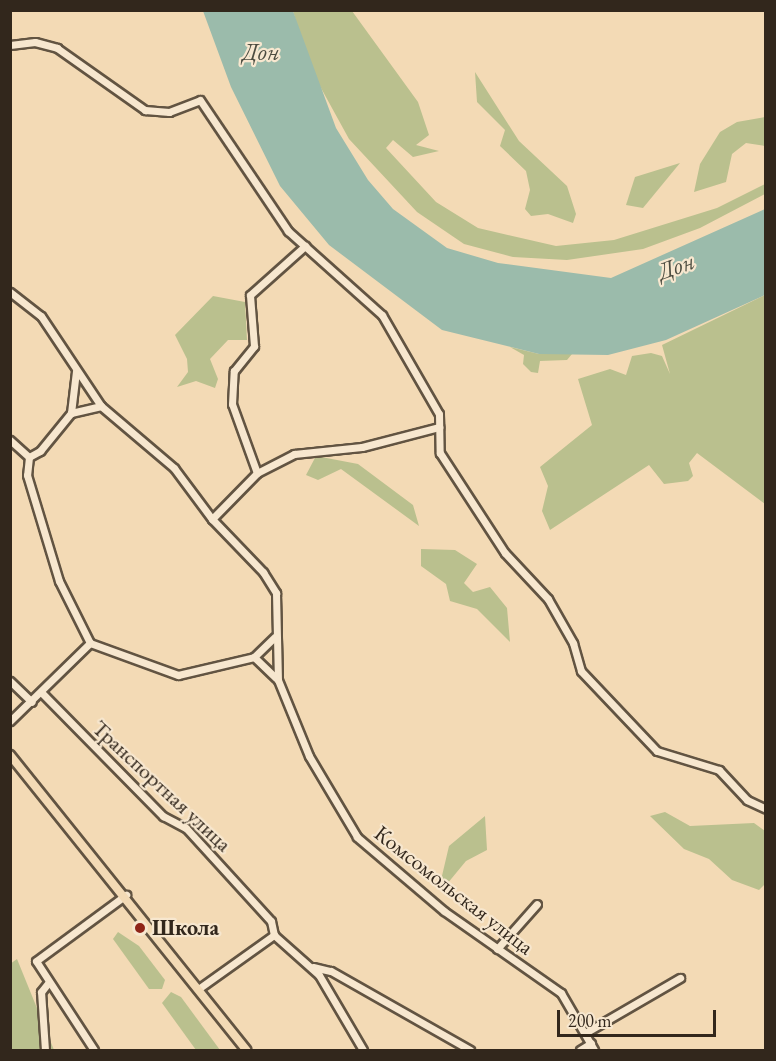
<!DOCTYPE html>
<meta charset="utf-8">
<style>
body{margin:0}
#map{position:relative;width:776px;height:1061px;overflow:hidden;background:#f3dab5;font-family:"EB Garamond",serif}
div>[style]{position:absolute}
[style*='--x']{left:calc(var(--x)*1px);top:calc(var(--y)*1px);width:calc(var(--w)*1px);rotate:calc(var(--a)*1deg)}
.green>*{inset:0;background:#bac08e}
.water>*{inset:0;background:#9bbbab}
.roads{filter:drop-shadow(2px 0 #625442) drop-shadow(-2px 0 #625442) drop-shadow(0 2px #625442) drop-shadow(0 -2px #625442)}
.minor>*{height:7px;margin:-3.5px;padding:0 3.5px;transform-origin:3.5px;border-radius:3.5px;background:#f7e7cf}
.major>*{height:8px;margin:-4px;padding:0 4px;transform-origin:4px;border-radius:4px;background:#f3dab5}
.dots>*{width:16px;height:16px;translate:-50% -50%;box-sizing:border-box;border:3px solid #f7e7cf;border-radius:50%}
span{translate:-50% -50%;white-space:nowrap;text-align:center;line-height:1.15;-webkit-text-stroke:4.5px #f7e7cf;paint-order:stroke}
.street-label{font-size:22px;color:#32271c}
.poi-label{font-size:22px;color:#32271c;font-weight:700}
.left{translate:0 -50%;text-align:left}
.water-label{font-size:24px;color:#4c4c40;font-style:italic}
.frame{position:absolute;inset:0;border:12px solid #32271c;pointer-events:none}
.scale{position:absolute;left:557px;top:1010px;width:159px;height:27px;box-sizing:border-box;border:3px solid #32271c;border-top:0;padding-left:8px;font-size:18px;line-height:21px;white-space:nowrap;color:#32271c;-webkit-text-stroke:4px #f7e7cf;paint-order:stroke}
</style>
<div id="map">
<div class="green">
<i style="clip-path:polygon(293px 11px,352px 11px,418px 102px,429px 135px,416px 145px,439px 151px,413px 157px,393px 140px,386px 148px,436px 202px,478px 228px,556px 246px,614px 240px,717px 208px,765px 184px,765px 194px,700px 228px,643px 249px,567px 260px,513px 257px,464px 244px,417px 212px,349px 139px,310px 68px)"></i>
<i style="clip-path:polygon(475px 72px,519px 141px,567px 186px,576px 214px,573px 223px,548px 214px,531px 216px,525px 209px,530px 190px,526px 171px,500px 146px,505px 130px,477px 102px)"></i>
<i style="clip-path:polygon(765px 117px,765px 146px,746px 143px,732px 154px,726px 182px,694px 192px,700px 164px,720px 132px,737px 122px)"></i>
<i style="clip-path:polygon(680px 163px,643px 208px,626px 205px,635px 177px)"></i>
<i style="clip-path:polygon(765px 295px,765px 504px,697px 453px,689px 463px,693px 476px,688px 481px,664px 484px,649px 465px,550px 530px,542px 511px,548px 486px,540px 467px,592px 425px,578px 379px,610px 369px,626px 375px,632px 356px,651px 353px,662px 356px,670px 374px,662px 345px)"></i>
<i style="clip-path:polygon(213px 296px,245px 302px,247px 340px,228px 340px,210px 359px,218px 379px,215px 388px,196px 381px,177px 387px,188px 372px,187px 359px,175px 335px)"></i>
<i style="clip-path:polygon(510px 347px,539px 354px,572px 354px,567px 360px,540px 361px,538px 373px,531px 372px,523px 364px,524px 355px)"></i>
<i style="clip-path:polygon(316px 456px,358px 464px,413px 505px,419px 526px,341px 469px,318px 480px,306px 475px)"></i>
<i style="clip-path:polygon(421px 549px,455px 550px,477px 564px,464px 583px,473px 592px,490px 587px,507px 608px,510px 642px,477px 609px,450px 601px,446px 584px,421px 566px)"></i>
<i style="clip-path:polygon(665px 812px,690px 826px,754px 823px,765px 831px,765px 884px,759px 890px,732px 880px,709px 859px,684px 849px,650px 816px)"></i>
<i style="clip-path:polygon(485px 816px,487px 850px,466px 861px,447px 884px,441px 880px,449px 846px)"></i>
<i style="clip-path:polygon(118px 932px,139px 946px,165px 980px,162px 989px,149px 989px,113px 939px)"></i>
<i style="clip-path:polygon(17px 959px,54px 1050px,11px 1050px,10px 964px)"></i>
<i style="clip-path:polygon(171px 992px,181px 997px,220px 1050px,196px 1050px,162px 1003px)"></i>
</div>
<div class="water">
<i style="clip-path:polygon(203px 11px,293px 11px,336px 128px,368px 180px,393px 209px,447px 248px,498px 263px,611px 278px,765px 209px,765px 295px,666px 340px,608px 355px,539px 354px,442px 330px,329px 245px,280px 186px,231px 87px)"></i>
</div>
<div class="roads">
<div class="minor">
<i style="--x:10;--y:45;--w:25;--a:-7"></i>
<i style="--x:35;--y:42;--w:23;--a:15"></i>
<i style="--x:57;--y:48;--w:108;--a:35.2"></i>
<i style="--x:145;--y:110;--w:24;--a:5"></i>
<i style="--x:169;--y:112;--w:33;--a:-21"></i>
<i style="--x:200;--y:100;--w:158;--a:56.1"></i>
<i style="--x:288;--y:231;--w:126;--a:41.8"></i>
<i style="--x:382;--y:315;--w:114;--a:60.1"></i>
<i style="--x:439;--y:414;--w:39;--a:89"></i>
<i style="--x:440;--y:453;--w:119;--a:57"></i>
<i style="--x:505;--y:553;--w:63;--a:46.9"></i>
<i style="--x:548;--y:599;--w:51;--a:60.4"></i>
<i style="--x:573;--y:643;--w:29;--a:74"></i>
<i style="--x:581;--y:671;--w:110;--a:46.5"></i>
<i style="--x:657;--y:751;--w:65;--a:17"></i>
<i style="--x:719;--y:770;--w:41;--a:47"></i>
<i style="--x:747;--y:800;--w:21;--a:25"></i>
<i style="--x:10;--y:292;--w:39;--a:38"></i>
<i style="--x:41;--y:316;--w:108;--a:56.3"></i>
<i style="--x:101;--y:406;--w:96;--a:40.3"></i>
<i style="--x:174;--y:468;--w:64;--a:53.3"></i>
<i style="--x:212;--y:519;--w:74;--a:46.1"></i>
<i style="--x:263;--y:572;--w:25;--a:58"></i>
<i style="--x:276;--y:593;--w:87;--a:88.7"></i>
<i style="--x:278;--y:680;--w:82;--a:67.8"></i>
<i style="--x:309;--y:756;--w:94;--a:59.3"></i>
<i style="--x:357;--y:837;--w:114;--a:40.4"></i>
<i style="--x:444;--y:911;--w:143;--a:35"></i>
<i style="--x:561;--y:993;--w:66;--a:59.9"></i>
<i style="--x:71;--y:413;--w:31;--a:-13"></i>
<i style="--x:10;--y:440;--w:25;--a:42"></i>
<i style="--x:29;--y:457;--w:13;--a:-29"></i>
<i style="--x:40;--y:451;--w:49;--a:-50.8"></i>
<i style="--x:71;--y:413;--w:42;--a:-83.2"></i>
<i style="--x:29;--y:457;--w:18;--a:96"></i>
<i style="--x:27;--y:475;--w:111;--a:73.2"></i>
<i style="--x:59;--y:581;--w:69;--a:63.4"></i>
<i style="--x:90;--y:643;--w:94;--a:20"></i>
<i style="--x:178;--y:675;--w:78;--a:-13.3"></i>
<i style="--x:254;--y:657;--w:30;--a:44"></i>
<i style="--x:257;--y:473;--w:73;--a:-109.9"></i>
<i style="--x:232;--y:404;--w:33;--a:-87"></i>
<i style="--x:234;--y:371;--w:32;--a:-51"></i>
<i style="--x:254;--y:346;--w:51;--a:-94.5"></i>
<i style="--x:250;--y:295;--w:74;--a:-41.7"></i>
<i style="--x:212;--y:519;--w:64;--a:-45.6"></i>
<i style="--x:257;--y:473;--w:42;--a:-27.2"></i>
<i style="--x:294;--y:454;--w:68;--a:-5.9"></i>
<i style="--x:362;--y:447;--w:80;--a:-14.6"></i>
<i style="--x:254;--y:657;--w:29;--a:-44"></i>
<i style="--x:10;--y:681;--w:30;--a:44"></i>
<i style="--x:42;--y:693;--w:173;--a:45.5"></i>
<i style="--x:163;--y:816;--w:26;--a:28"></i>
<i style="--x:186;--y:828;--w:126;--a:47.6"></i>
<i style="--x:271;--y:921;--w:14;--a:78"></i>
<i style="--x:10;--y:721;--w:112;--a:-44.3"></i>
<i style="--x:274;--y:935;--w:60;--a:41.6"></i>
<i style="--x:319;--y:975;--w:87;--a:59.6"></i>
<i style="--x:497;--y:949;--w:60;--a:-48.4"></i>
<i style="--x:313;--y:967;--w:18;--a:13"></i>
<i style="--x:331;--y:971;--w:160;--a:29.6"></i>
<i style="--x:201;--y:987;--w:90;--a:-35.5"></i>
<i style="--x:585;--y:1033;--w:110;--a:-30.1"></i>
<i style="--x:45;--y:1050;--w:58;--a:-93.9"></i>
<i style="--x:41;--y:992;--w:11;--a:-52"></i>
<i style="--x:94;--y:1050;--w:106;--a:-123.1"></i>
<i style="--x:36;--y:961;--w:112;--a:-36.3"></i>
<i style="--x:580;--y:1050;--w:13;--a:-32"></i>
</div>
<div class="major">
<i style="--x:10;--y:755;--w:378;--a:51.3"></i>
</div>
</div>
<div class="dots">
<i style="left:140px;top:928px;background:#8f2418"></i>
</div>
<div class="street-label">
<span style="left:162px;top:786px;rotate:43deg">Транспортная улица</span>
<span style="left:454px;top:890px;rotate:38deg">Комсомольская улица</span>
</div>
<div class="poi-label">
<span class="left" style="left:152px;top:928px">Школа</span>
</div>
<div class="water-label">
<span style="left:261px;top:52px">Дон</span>
<span style="left:676px;top:266px;rotate:-20deg">Дон</span>
</div>
<div class="frame"></div>
<div class="scale">200 m</div>
</div>
